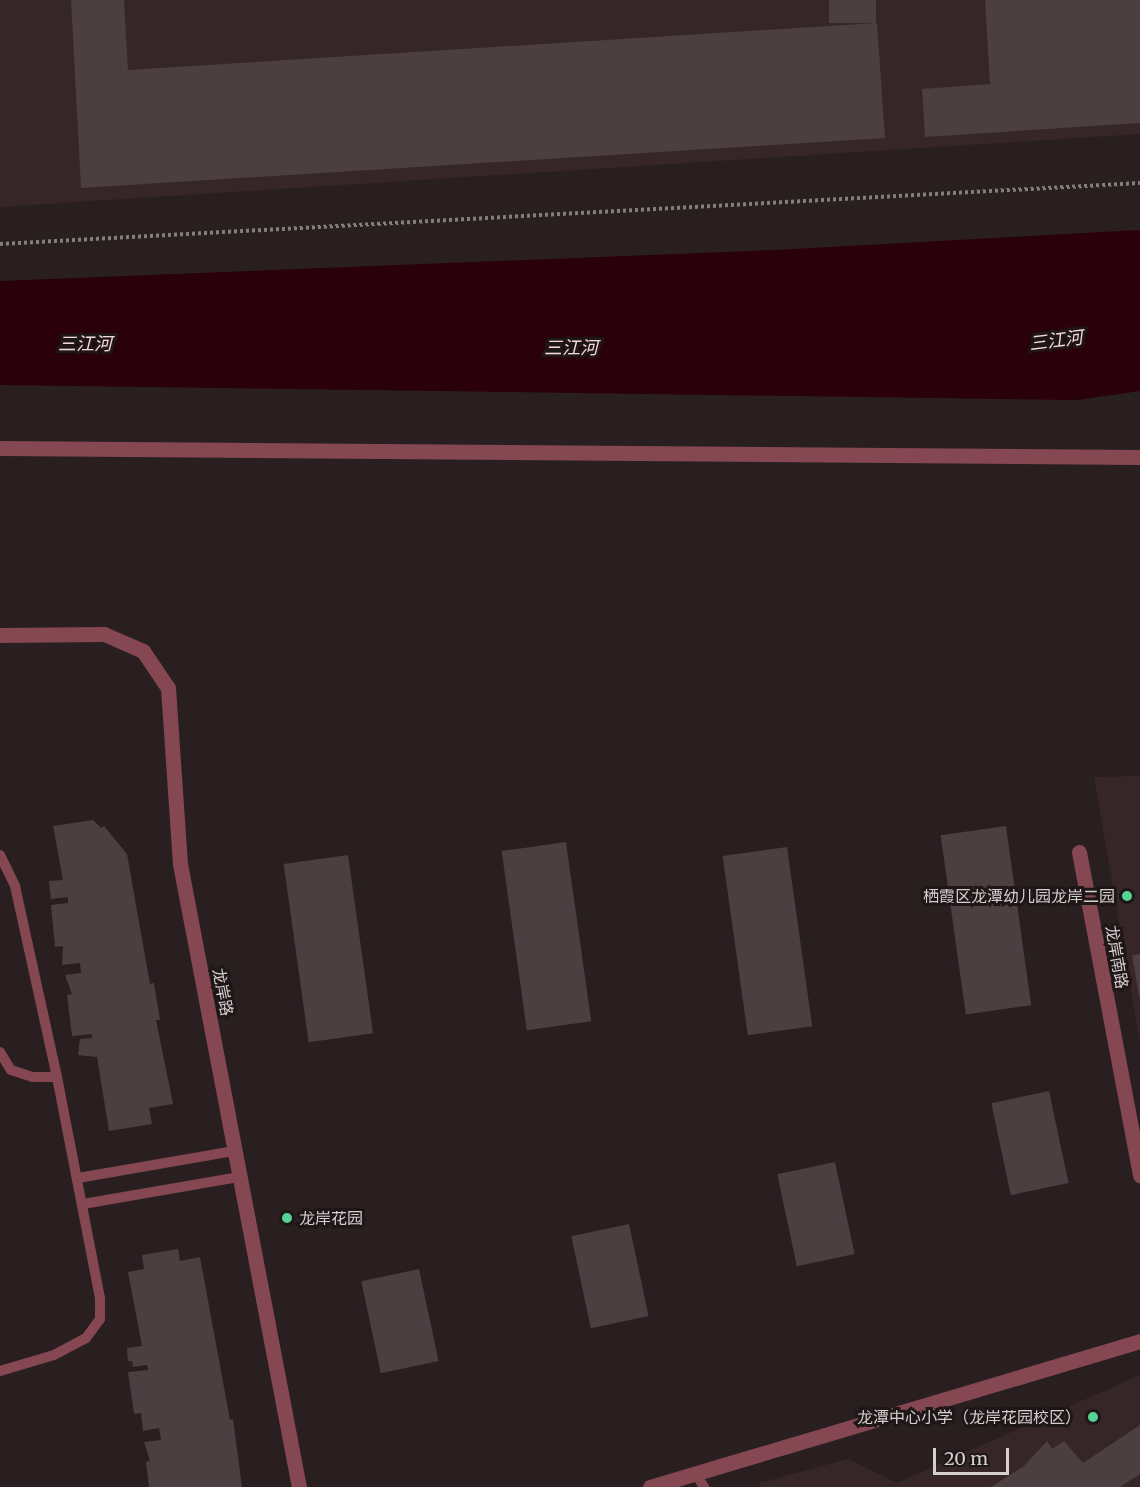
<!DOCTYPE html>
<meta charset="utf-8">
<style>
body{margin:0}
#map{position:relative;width:1140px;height:1487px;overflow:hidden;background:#291f20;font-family:Merriweather,"Noto Sans SC",serif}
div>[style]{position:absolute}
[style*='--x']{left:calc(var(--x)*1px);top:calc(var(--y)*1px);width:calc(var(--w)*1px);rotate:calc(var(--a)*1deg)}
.built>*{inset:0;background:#362628}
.water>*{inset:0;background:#2a000a}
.building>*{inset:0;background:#4b3f41;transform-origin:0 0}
.path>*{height:4px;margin-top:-2px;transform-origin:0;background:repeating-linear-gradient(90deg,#847c7d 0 3px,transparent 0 6px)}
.service>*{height:10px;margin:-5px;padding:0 5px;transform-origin:5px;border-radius:5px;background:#854752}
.minor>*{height:15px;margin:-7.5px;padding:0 7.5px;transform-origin:7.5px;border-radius:7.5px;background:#854752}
.tertiary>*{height:15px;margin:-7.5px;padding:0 7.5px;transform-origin:7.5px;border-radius:7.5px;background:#854752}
.dots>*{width:16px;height:16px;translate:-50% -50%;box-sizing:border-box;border:3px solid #1f1617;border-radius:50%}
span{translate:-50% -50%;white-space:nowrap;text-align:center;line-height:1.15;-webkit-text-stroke:6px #1f1617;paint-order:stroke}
.poi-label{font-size:16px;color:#d6cfd0}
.right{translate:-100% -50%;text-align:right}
.left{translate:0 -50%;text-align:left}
.street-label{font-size:16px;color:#d6cfd0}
.water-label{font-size:18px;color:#f4d7db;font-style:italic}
.scale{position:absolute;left:933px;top:1448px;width:76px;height:27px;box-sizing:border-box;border:3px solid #d6cfd0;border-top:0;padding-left:8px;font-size:18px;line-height:21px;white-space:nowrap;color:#d6cfd0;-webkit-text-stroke:4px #1f1617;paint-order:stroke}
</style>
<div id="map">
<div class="built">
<i style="clip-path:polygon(0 0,1140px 0,1140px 134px,0 207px)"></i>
<i style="clip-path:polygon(1140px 776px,1140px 1043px,1094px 777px)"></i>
<i style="clip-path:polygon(1140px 1375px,1140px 1487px,760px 1487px,759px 1483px,848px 1459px,897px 1483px)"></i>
</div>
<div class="water">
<i style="clip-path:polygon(1140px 230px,1140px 391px,1077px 400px,0 385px,0 281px,774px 250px)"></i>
</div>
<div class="building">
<i style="clip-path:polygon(71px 0,124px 0,128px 70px,877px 23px,885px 138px,81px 188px)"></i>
<i style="left:829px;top:0;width:47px;height:23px"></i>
<i style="clip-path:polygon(985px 0,1140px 0,1140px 123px,925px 137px,922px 89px,990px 84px)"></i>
<i style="clip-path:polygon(93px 820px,101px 828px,104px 826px,127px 854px,150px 984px,154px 983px,160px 1020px,156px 1020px,173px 1104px,149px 1108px,152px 1124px,109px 1131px,97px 1057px,78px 1055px,80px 1039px,92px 1038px,92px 1034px,72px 1036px,67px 995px,72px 994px,65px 975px,81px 973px,80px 963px,62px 965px,63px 946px,55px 947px,51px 905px,68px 903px,68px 897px,51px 899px,49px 881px,63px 880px,53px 826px)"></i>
<i style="left:1006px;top:826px;width:181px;height:66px;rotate:82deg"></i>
<i style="left:566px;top:842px;width:181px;height:65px;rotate:82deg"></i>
<i style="left:787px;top:847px;width:181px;height:65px;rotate:82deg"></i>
<i style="left:348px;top:855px;width:180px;height:65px;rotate:82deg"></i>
<i style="clip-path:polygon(1140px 954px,1140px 995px,1139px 996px,1132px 955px)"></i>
<i style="left:1049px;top:1091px;width:94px;height:59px;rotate:78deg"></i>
<i style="left:835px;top:1162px;width:94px;height:59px;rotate:78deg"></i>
<i style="left:629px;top:1224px;width:94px;height:59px;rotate:78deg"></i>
<i style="clip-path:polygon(178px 1249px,180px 1261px,200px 1257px,230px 1420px,233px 1419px,242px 1487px,149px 1487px,146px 1462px,150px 1461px,144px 1442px,161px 1440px,159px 1428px,143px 1431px,141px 1413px,134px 1414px,128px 1372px,148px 1370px,147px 1365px,133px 1367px,132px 1361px,128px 1361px,127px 1348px,142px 1346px,128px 1272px,144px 1269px,142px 1255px)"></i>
<i style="left:419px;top:1269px;width:94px;height:59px;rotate:78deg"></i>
<i style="clip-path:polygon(1140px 1425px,1140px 1474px,1120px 1487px,991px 1487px,1024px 1466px,1047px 1441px,1052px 1449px,1064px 1441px,1083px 1463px)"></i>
</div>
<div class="path">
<i style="--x:0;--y:244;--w:1142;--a:-3.06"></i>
</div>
<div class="service">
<i style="--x:0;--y:855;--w:34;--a:64"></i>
<i style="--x:15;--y:886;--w:196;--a:77.6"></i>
<i style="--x:57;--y:1077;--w:225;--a:79"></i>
<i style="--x:100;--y:1298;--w:21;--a:90"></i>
<i style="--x:100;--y:1319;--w:24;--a:126"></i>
<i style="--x:86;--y:1338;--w:36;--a:152"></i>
<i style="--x:54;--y:1355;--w:56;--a:163.5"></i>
<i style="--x:0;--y:1052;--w:21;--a:59"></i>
<i style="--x:11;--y:1070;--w:22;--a:18"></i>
<i style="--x:32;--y:1077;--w:25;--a:0"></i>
<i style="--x:78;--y:1178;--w:159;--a:-9.8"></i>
<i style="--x:83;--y:1204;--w:159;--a:-9.8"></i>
<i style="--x:695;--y:1473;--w:17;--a:57"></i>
</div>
<div class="minor">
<i style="--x:0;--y:448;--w:1140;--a:0.45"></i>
</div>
<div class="tertiary">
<i style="--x:0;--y:635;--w:104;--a:-0.6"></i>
<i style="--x:104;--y:634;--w:43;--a:23.6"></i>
<i style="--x:143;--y:651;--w:45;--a:56"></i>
<i style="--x:168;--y:688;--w:176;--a:86.1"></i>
<i style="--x:180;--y:864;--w:634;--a:79.19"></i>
<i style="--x:1079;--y:852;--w:329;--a:79.3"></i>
<i style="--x:650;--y:1487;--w:511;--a:-16.59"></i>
</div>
<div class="dots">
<i style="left:1127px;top:896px;background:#55d395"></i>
<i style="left:287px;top:1218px;background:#55d395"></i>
<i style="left:1093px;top:1417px;background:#55d395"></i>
</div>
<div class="poi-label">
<span class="right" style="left:1115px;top:896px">栖霞区龙潭幼儿园龙岸二园</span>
<span class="left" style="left:299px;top:1218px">龙岸花园</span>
<span class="right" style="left:1081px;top:1417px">龙潭中心小学（龙岸花园校区）</span>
</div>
<div class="street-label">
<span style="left:1117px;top:957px;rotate:80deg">龙岸南路</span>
<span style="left:223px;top:992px;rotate:79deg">龙岸路</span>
</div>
<div class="water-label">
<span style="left:1056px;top:341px;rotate:-7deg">三江河</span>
<span style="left:85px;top:344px">三江河</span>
<span style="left:571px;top:348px">三江河</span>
</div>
<div class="scale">20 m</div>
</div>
